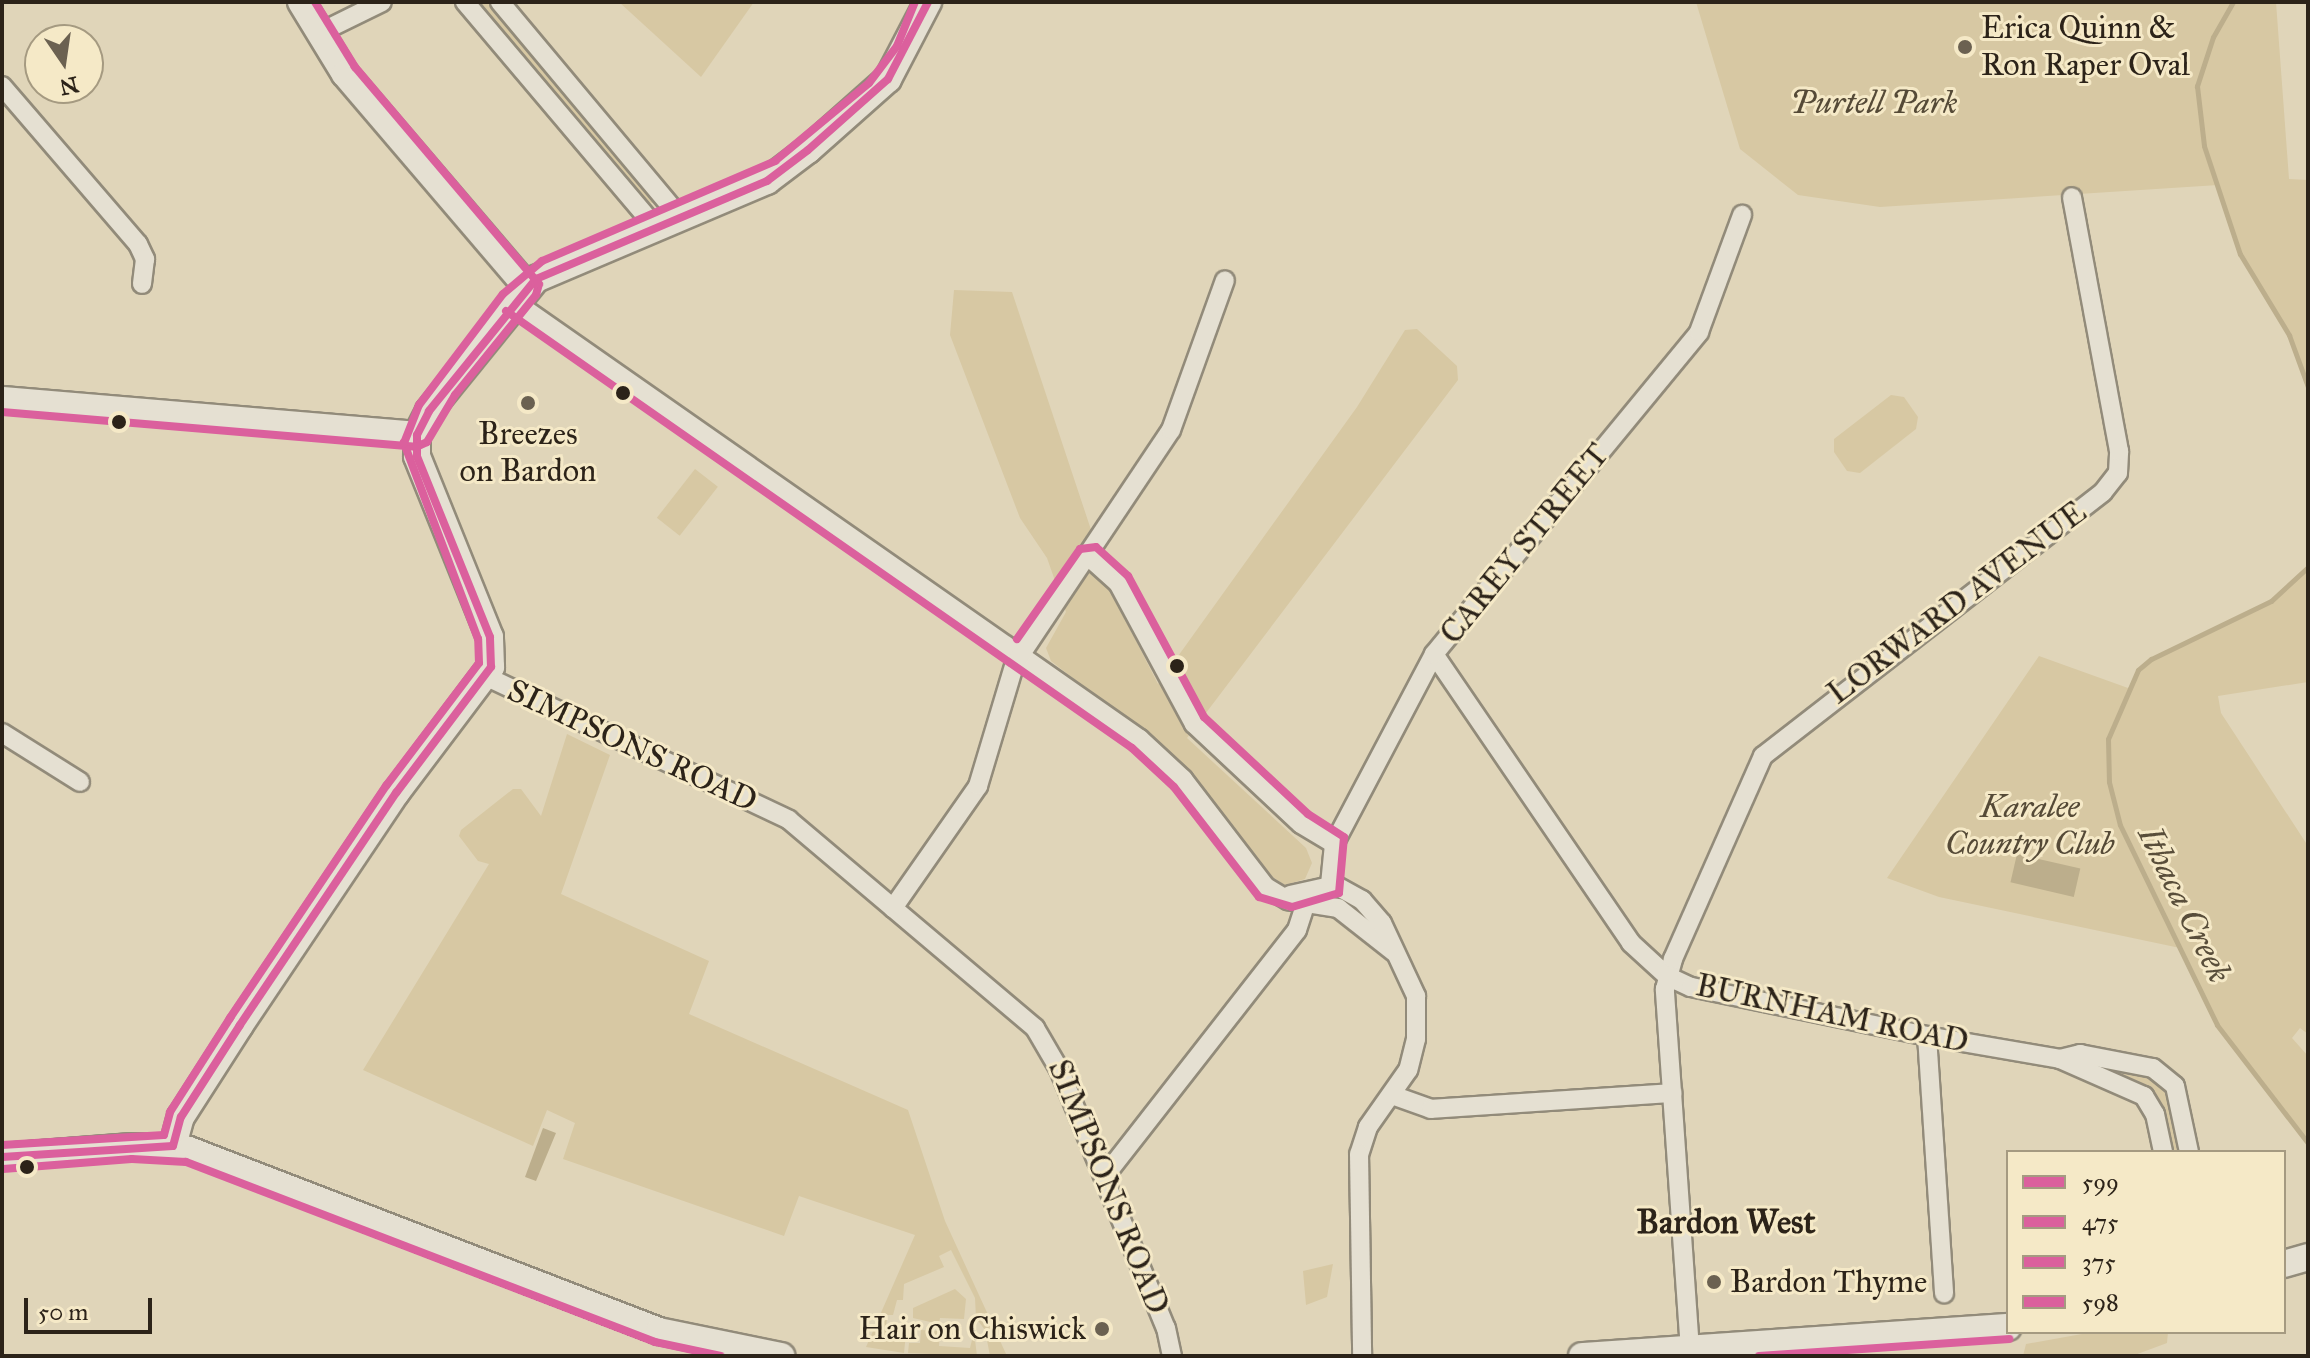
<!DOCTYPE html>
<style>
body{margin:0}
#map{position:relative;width:2310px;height:1358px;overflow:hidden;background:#e0d5b9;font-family:"IM FELL Great Primer",serif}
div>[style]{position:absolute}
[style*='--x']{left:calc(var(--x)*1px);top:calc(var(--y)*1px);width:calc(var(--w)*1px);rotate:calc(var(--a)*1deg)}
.green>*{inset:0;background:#d7c8a3;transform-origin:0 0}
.water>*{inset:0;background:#bcae8c;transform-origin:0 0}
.stream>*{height:5px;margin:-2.5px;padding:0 2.5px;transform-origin:2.5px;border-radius:2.5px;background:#bcae8c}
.roads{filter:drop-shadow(2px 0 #928b7a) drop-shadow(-2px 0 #928b7a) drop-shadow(0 2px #928b7a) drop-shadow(0 -2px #928b7a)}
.street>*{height:18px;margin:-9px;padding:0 9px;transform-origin:9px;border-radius:9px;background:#e5e0d2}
.secondary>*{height:26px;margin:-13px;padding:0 13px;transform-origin:13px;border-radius:13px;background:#e5e0d2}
.bus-1>*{height:8px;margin:-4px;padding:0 4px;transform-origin:4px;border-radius:4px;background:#db609d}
.bus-2>*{height:8px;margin:-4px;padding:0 4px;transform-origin:4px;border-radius:4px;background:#db609d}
.bus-3>*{height:8px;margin:-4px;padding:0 4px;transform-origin:4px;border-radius:4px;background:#db609d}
.bus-4>*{height:8px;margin:-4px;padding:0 4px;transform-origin:4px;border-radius:4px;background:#db609d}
.dots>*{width:22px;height:22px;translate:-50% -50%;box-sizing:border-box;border:4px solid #f5e9c7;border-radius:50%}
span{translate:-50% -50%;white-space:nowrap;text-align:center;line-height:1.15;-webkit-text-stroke:6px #f5e9c7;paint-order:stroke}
.poi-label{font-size:32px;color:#2c2319}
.left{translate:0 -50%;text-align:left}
.right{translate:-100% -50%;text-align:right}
.park-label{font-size:32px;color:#554a37;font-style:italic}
.street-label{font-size:32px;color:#2c2319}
.water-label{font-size:34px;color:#594e3a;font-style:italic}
.neighbourhood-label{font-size:34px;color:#2c2319;font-weight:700}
.frame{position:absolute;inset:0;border:4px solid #2c2319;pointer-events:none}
.legend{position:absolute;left:2006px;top:1150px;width:280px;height:184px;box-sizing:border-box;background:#f5e9c7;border:2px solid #a59a81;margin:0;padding:10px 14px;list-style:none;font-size:24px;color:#2c2319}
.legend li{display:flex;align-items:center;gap:16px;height:40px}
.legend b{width:40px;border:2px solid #a59a81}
.north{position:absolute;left:24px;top:24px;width:80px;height:80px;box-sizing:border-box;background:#f5e9c7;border:2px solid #a59a81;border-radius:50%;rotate:167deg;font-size:22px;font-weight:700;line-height:32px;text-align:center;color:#2c2319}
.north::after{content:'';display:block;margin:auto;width:28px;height:36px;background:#6b6151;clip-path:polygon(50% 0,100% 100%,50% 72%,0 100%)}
.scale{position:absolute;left:24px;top:1298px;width:128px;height:36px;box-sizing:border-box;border:4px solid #2c2319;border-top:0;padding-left:10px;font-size:24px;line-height:28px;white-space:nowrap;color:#2c2319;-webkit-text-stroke:6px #f5e9c7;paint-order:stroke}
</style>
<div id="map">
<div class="green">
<i style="clip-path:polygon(465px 2px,498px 2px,655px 199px,652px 203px,642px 200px)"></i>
<i style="clip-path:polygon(619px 2px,754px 2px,701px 77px)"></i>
<i style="clip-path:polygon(1696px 2px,2276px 2px,2289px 179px,2308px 180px,2308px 387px,2289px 335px,2240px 254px,2218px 185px,1880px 207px,1798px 195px,1740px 149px)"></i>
<i style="clip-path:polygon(954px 290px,1012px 292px,1113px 596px,1158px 684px,1357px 407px,1405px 330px,1417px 329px,1457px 366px,1458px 380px,1187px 738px,1306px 848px,1312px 863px,1305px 879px,1285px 885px,1265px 872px,1178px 760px,1051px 661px,1046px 648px,1066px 612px,1047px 558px,1020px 518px,950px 335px)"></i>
<i style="clip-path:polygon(1891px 395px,1904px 397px,1918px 417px,1916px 429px,1860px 473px,1847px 471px,1834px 452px,1834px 439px)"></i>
<i style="left:695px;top:469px;width:29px;height:62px;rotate:38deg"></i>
<i style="clip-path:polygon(2308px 567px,2308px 682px,2218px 696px,2221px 713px,2308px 846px,2308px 1034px,2300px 1028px,2292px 1038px,2308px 1056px,2308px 1143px,2217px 1025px,2180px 948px,1939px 897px,1887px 878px,2039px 656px,2128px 688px,2151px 659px,2271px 601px)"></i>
<i style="clip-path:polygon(567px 734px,610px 755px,561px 894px,709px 961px,689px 1014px,908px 1110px,945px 1221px,1007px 1356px,990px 1356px,985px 1330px,976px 1318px,975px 1298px,951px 1250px,939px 1256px,944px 1267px,904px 1284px,903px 1300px,897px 1300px,893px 1315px,887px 1315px,886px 1331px,906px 1333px,904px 1353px,866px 1347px,915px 1235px,799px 1196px,784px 1236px,563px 1159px,575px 1123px,547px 1110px,533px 1146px,363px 1070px,489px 864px,478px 861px,459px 836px,461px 830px,513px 789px,521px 789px,541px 816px)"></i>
<i style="clip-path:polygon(2072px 1061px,2151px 1072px,2170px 1085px,2185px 1152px,2171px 1152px,2160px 1104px,2143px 1085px,2109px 1069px)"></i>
<i style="clip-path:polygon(1333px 1264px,1327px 1297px,1306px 1305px,1303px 1271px)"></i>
<i style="clip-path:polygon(955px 1289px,966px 1299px,964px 1319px,940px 1318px,939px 1324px,913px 1318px,913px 1308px)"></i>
<i style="clip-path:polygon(921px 1330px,940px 1331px,939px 1346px,970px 1348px,974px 1332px,977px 1356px,908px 1353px,909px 1343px,920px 1343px)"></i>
<i style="clip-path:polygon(2093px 1332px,2168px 1332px,2167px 1343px,2132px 1356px,2023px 1356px,2026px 1344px)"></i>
</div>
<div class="water">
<i style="left:2017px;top:854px;width:65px;height:29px;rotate:13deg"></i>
<i style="clip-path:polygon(543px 1128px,556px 1133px,536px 1181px,525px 1177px)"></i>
</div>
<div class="stream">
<i style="--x:2233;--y:2;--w:40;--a:119.7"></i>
<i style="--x:2213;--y:37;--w:52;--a:108.1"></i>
<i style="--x:2197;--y:86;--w:60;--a:83.3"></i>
<i style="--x:2204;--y:146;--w:114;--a:71.6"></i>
<i style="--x:2240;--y:254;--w:95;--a:58.8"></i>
<i style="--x:2289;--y:335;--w:55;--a:69.9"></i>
<i style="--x:2308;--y:567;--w:50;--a:137.4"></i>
<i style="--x:2271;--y:601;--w:133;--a:154.2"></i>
<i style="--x:2151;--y:659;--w:17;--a:140"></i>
<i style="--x:2138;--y:670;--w:75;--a:113.5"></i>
<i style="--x:2108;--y:739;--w:43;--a:88.7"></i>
<i style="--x:2109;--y:782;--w:44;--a:75.7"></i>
<i style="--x:2120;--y:825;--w:222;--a:64.1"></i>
<i style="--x:2217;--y:1025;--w:149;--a:52.4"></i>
</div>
<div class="roads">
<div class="street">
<i style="--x:465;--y:2;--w:294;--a:49.8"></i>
<i style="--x:500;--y:2;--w:280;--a:50.1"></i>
<i style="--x:319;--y:33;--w:70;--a:-26.2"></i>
<i style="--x:2;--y:86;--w:208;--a:49.3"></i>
<i style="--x:138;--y:244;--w:17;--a:65"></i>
<i style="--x:145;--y:259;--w:25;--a:97"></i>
<i style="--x:513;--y:301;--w:765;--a:34.94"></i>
<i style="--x:1140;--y:739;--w:59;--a:42.9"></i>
<i style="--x:1183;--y:779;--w:136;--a:52.5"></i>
<i style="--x:1266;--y:887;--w:26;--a:31"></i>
<i style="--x:1288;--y:900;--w:51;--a:9.1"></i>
<i style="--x:1338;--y:908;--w:71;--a:38.2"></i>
<i style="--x:1089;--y:557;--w:39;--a:42"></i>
<i style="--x:1118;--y:583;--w:160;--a:61.7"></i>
<i style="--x:1194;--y:724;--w:146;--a:43.1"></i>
<i style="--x:1301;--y:824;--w:39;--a:31"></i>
<i style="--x:1434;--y:654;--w:350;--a:55.7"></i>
<i style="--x:1631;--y:943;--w:49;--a:42.5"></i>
<i style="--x:1667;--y:976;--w:26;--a:25"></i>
<i style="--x:1691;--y:987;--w:241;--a:11.7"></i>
<i style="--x:1927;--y:1036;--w:135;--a:9.8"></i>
<i style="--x:2060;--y:1059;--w:21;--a:-14"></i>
<i style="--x:2080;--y:1054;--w:74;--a:10.9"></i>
<i style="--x:2153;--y:1068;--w:28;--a:39"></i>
<i style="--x:2175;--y:1086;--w:67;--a:78"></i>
<i style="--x:485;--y:676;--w:336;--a:25.3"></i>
<i style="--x:789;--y:820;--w:322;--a:40.2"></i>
<i style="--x:1035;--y:1028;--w:48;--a:59.7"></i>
<i style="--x:1059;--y:1069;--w:280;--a:67.6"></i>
<i style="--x:1166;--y:1328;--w:29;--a:78"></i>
<i style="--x:2;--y:733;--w:92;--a:32.1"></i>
<i style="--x:1330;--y:885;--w:41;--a:-84.4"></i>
<i style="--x:1334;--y:844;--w:215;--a:-62.2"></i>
<i style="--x:1434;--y:654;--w:417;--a:-50.5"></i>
<i style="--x:1699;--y:332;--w:125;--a:-69.8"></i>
<i style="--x:1290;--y:895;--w:46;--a:-12.5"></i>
<i style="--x:1335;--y:885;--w:31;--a:29"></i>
<i style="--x:1362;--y:900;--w:30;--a:49"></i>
<i style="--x:1382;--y:923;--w:81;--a:65"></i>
<i style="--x:1416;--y:996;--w:43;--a:90"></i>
<i style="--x:1416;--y:1039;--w:32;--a:104"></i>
<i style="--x:1408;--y:1070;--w:70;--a:125.1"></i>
<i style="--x:1368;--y:1127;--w:28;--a:108"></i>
<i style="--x:1359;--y:1154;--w:202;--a:89.1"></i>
<i style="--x:893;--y:908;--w:149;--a:-55.1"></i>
<i style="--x:978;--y:786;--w:128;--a:-73.3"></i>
<i style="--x:1015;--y:663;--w:280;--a:-56.2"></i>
<i style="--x:1171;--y:430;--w:159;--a:-70.2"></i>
<i style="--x:1927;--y:1036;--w:258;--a:86.2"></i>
<i style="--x:2060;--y:1059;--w:92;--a:23.8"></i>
<i style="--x:2144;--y:1096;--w:21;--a:59"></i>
<i style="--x:2155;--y:1114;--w:39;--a:78"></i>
<i style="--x:1392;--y:1095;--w:41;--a:19.7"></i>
<i style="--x:1431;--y:1109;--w:242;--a:-3.8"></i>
<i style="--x:1104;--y:1177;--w:313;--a:-52"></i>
<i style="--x:1297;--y:930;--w:29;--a:-72"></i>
<i style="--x:1306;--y:902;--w:9;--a:-41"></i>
<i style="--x:1690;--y:1350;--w:362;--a:-94"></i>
<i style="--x:1665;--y:989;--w:31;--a:-75"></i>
<i style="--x:1673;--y:959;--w:222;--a:-66.1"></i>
<i style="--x:1763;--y:756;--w:430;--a:-37.8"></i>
<i style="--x:2103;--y:492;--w:24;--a:-52"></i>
<i style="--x:2118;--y:473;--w:22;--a:-87"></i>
<i style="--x:2119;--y:451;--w:258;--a:-100.5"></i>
</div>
<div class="secondary">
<i style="--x:301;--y:2;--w:84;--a:58.6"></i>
<i style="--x:345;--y:74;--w:280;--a:49.5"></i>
<i style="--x:2;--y:400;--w:416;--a:4.8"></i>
<i style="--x:173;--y:1146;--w:30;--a:-75"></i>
<i style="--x:181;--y:1117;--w:109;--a:-57.3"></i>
<i style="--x:240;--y:1025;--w:280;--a:-56.1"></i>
<i style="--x:396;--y:793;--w:158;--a:-53"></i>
<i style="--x:491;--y:667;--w:30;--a:-92"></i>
<i style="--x:490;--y:637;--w:195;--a:-112"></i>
<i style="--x:417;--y:456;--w:21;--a:-90"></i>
<i style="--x:417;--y:435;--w:27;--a:-63"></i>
<i style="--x:429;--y:411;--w:170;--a:-51"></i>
<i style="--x:536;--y:279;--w:251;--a:-23"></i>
<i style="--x:767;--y:181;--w:51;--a:-37.1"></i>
<i style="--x:808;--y:150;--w:107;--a:-41.6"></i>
<i style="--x:888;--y:79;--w:87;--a:-62.5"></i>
<i style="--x:2;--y:1157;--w:130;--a:-4.4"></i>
<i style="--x:132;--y:1147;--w:57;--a:3"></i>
<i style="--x:189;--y:1150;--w:504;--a:21.06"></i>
<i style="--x:659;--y:1331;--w:125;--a:11.6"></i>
<i style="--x:2284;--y:1264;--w:25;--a:-16"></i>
<i style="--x:1582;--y:1356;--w:427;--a:-3.9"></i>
</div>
</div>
<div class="bus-1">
<i style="--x:173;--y:1146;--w:30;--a:-75"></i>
<i style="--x:181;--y:1117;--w:109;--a:-57.3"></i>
<i style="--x:240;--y:1025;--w:280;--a:-56.1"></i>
<i style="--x:396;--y:793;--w:158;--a:-53"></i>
<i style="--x:491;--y:667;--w:30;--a:-92"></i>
<i style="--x:490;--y:637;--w:195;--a:-112"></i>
<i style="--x:417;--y:456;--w:21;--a:-90"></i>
<i style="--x:417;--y:435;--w:27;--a:-63"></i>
<i style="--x:429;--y:411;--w:170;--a:-51"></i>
<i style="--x:536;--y:279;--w:251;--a:-23"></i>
<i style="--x:767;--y:181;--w:51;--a:-37.1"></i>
<i style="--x:808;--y:150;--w:107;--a:-41.6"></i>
<i style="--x:888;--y:79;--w:87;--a:-62.5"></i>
<i style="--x:2;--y:1157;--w:171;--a:-3.7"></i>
</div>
<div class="bus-2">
<i style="--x:506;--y:311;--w:763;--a:34.92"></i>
<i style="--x:1132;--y:748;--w:57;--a:42.9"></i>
<i style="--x:1174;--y:787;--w:139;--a:52.3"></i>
<i style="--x:1259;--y:897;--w:34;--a:17"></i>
<i style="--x:1292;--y:907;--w:49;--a:-16.6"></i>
<i style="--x:1339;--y:893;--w:56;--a:-84.9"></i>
<i style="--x:1344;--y:837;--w:43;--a:-147.4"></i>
<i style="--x:1308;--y:814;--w:142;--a:-137"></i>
<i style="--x:1204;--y:717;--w:160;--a:-118.3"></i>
<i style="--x:1128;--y:576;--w:43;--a:-137.8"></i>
<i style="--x:1096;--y:547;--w:16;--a:173"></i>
<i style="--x:1080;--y:549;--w:110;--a:125"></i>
<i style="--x:2;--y:412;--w:415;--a:4.8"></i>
<i style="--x:416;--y:447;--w:12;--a:-24"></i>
<i style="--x:427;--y:442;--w:55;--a:-59.2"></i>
<i style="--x:455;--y:395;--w:129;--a:-51"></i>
<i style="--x:536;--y:295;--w:11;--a:-75"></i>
<i style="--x:539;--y:284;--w:285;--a:-130.3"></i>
<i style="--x:355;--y:67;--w:76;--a:-121.6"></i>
</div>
<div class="bus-3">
<i style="--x:3;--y:1169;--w:129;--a:-4.4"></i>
<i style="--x:132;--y:1159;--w:54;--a:3.2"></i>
<i style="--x:186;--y:1162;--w:502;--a:21"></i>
<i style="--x:655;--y:1342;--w:67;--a:12"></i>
<i style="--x:1759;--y:1356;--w:251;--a:-3.9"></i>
</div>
<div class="bus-4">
<i style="--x:2;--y:1145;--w:162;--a:-3.5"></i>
<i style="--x:164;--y:1135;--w:24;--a:-75"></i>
<i style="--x:170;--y:1112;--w:112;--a:-57.4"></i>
<i style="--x:230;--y:1018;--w:280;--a:-56.1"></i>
<i style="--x:386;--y:786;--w:154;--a:-52.9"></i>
<i style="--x:479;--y:663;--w:24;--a:-92"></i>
<i style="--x:478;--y:639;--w:210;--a:-110.7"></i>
<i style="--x:404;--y:443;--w:41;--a:-68.5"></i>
<i style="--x:419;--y:405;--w:139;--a:-52.9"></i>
<i style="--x:503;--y:294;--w:51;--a:-40.2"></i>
<i style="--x:542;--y:261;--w:254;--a:-23.2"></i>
<i style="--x:775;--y:161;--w:122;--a:-39.7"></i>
<i style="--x:869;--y:83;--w:46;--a:-52.9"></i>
<i style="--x:897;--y:46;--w:48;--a:-67.8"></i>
</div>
<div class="dots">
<i style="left:1965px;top:47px;background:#6b6151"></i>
<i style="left:623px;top:393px;background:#2c2319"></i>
<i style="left:528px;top:403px;background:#6b6151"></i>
<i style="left:119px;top:422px;background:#2c2319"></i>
<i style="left:1177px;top:666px;background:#2c2319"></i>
<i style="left:27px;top:1167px;background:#2c2319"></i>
<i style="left:1714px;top:1282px;background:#6b6151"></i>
<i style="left:1102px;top:1329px;background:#6b6151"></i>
</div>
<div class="poi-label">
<span class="left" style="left:1981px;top:47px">Erica Quinn &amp;<br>Ron Raper Oval</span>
<span style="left:528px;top:453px">Breezes<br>on Bardon</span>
<span class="left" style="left:1730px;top:1282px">Bardon Thyme</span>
<span class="right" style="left:1086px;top:1329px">Hair on Chiswick</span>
</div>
<div class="park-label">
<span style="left:1874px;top:103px">Purtell Park</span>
<span style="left:2030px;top:826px">Karalee<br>Country Club</span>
</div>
<div class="street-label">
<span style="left:1525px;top:544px;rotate:-51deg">CAREY STREET</span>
<span style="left:1957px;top:603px;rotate:-37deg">LORWARD AVENUE</span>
<span style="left:632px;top:746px;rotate:25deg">SIMPSONS ROAD</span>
<span style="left:1832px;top:1014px;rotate:12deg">BURNHAM ROAD</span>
<span style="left:1108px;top:1187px;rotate:68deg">SIMPSONS ROAD</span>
</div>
<div class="water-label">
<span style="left:2185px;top:904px;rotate:64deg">Ithaca Creek</span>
</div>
<div class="neighbourhood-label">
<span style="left:1726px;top:1222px">Bardon West</span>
</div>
<div class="frame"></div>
<ul class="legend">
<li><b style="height:10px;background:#db609d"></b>599</li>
<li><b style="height:10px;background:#db609d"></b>475</li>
<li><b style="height:10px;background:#db609d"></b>375</li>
<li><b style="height:10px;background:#db609d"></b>598</li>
</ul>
<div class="north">N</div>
<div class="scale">50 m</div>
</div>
